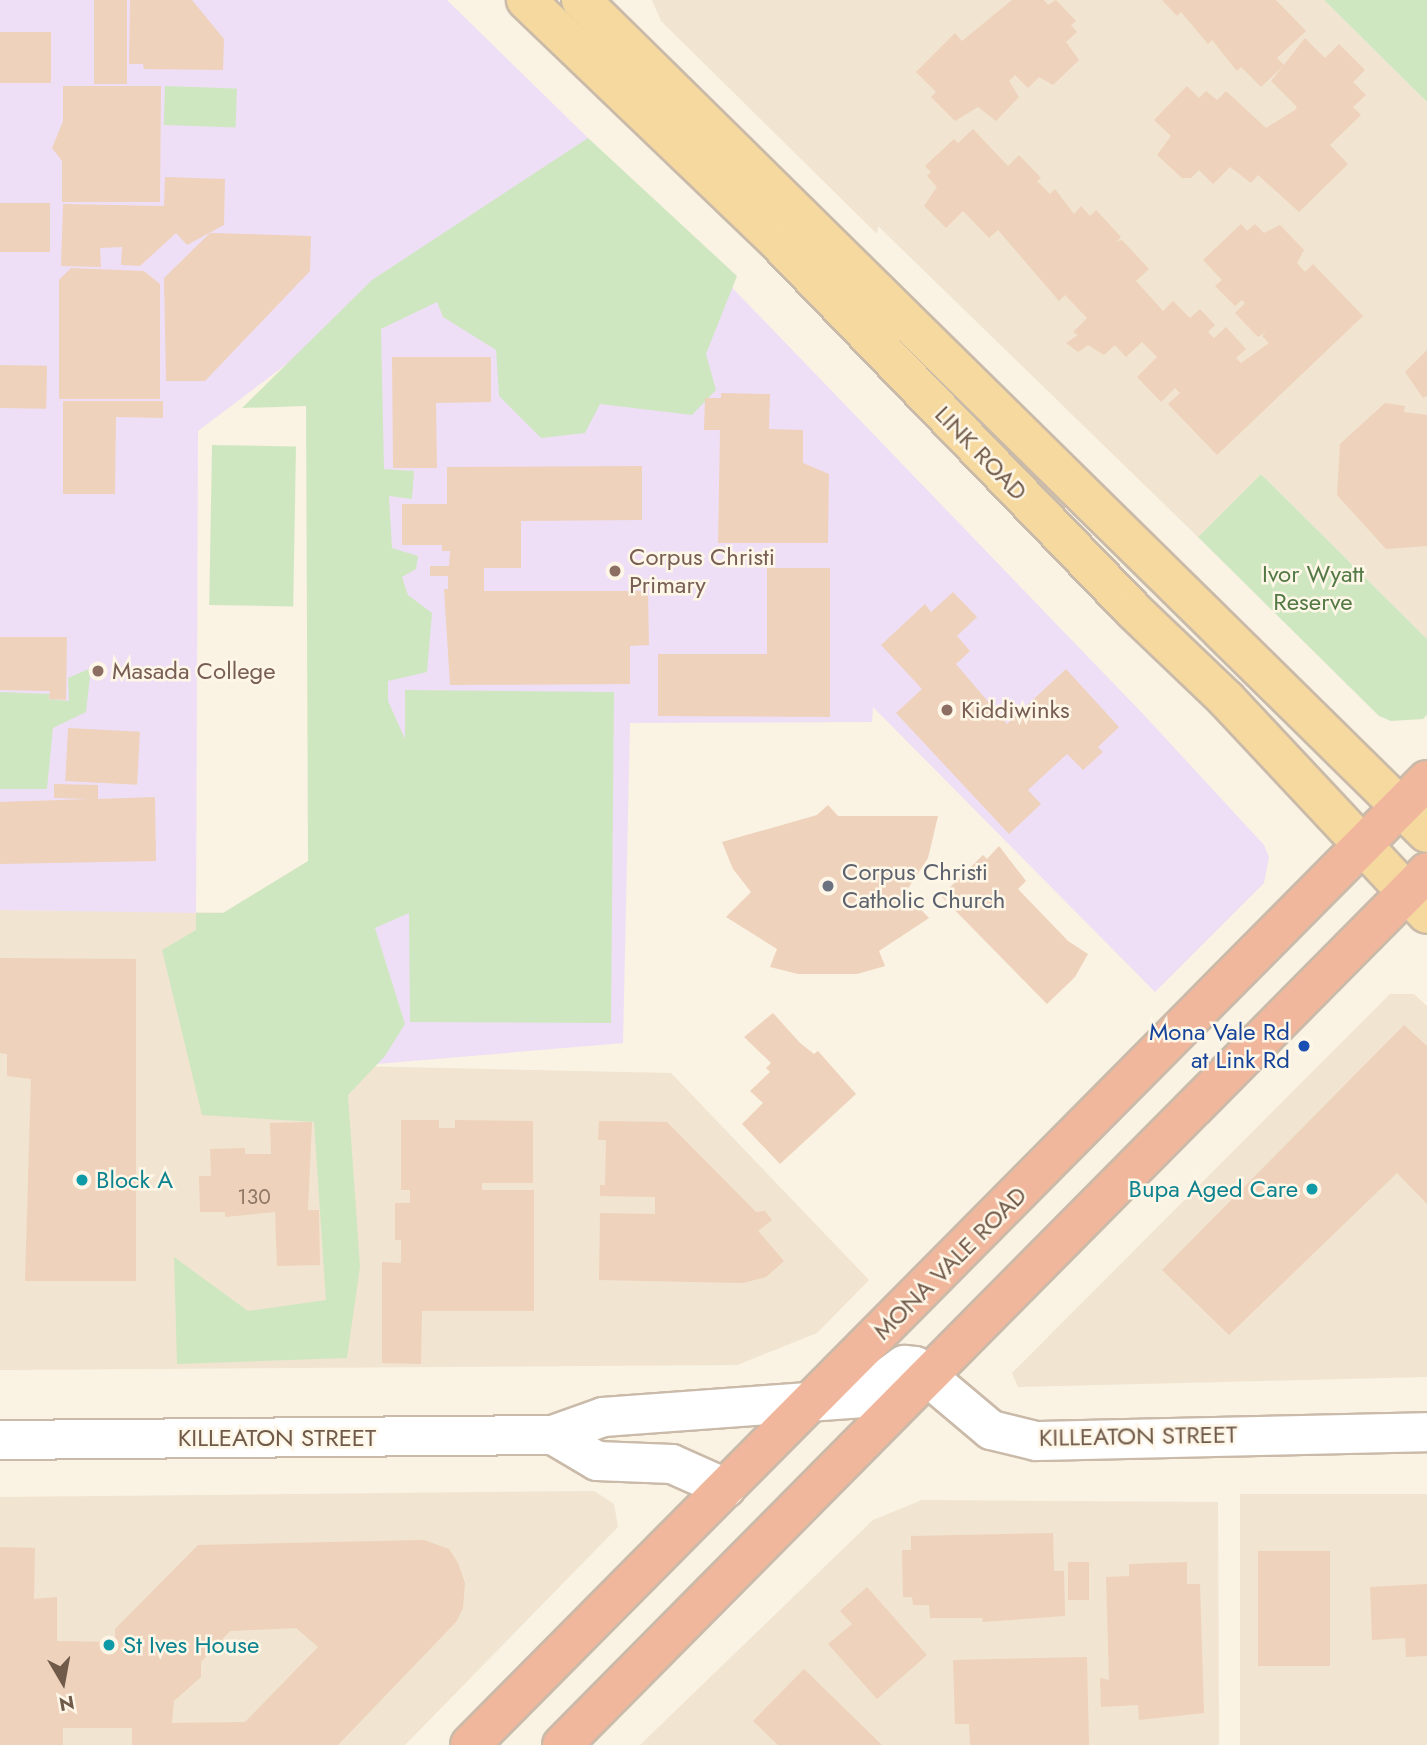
<!DOCTYPE html>
<style>
body{margin:0}
#map{position:relative;width:1427px;height:1745px;overflow:hidden;background:#faf2e2;font-family:Jost,sans-serif}
div>[style]{position:absolute}
[style*='--x']{left:calc(var(--x)*1px);top:calc(var(--y)*1px);width:calc(var(--w)*1px);rotate:calc(var(--a)*1deg)}
.residential>*{inset:0;background:#f1e4d1;transform-origin:0 0}
.education>*{inset:0;background:#efdff6}
.green>*{inset:0;background:#cfe7c1;transform-origin:0 0}
.building>*{inset:0;background:#eed2bb;transform-origin:0 0}
.roads{filter:drop-shadow(2px 0 #cabaa9) drop-shadow(-2px 0 #cabaa9) drop-shadow(0 2px #cabaa9) drop-shadow(0 -2px #cabaa9)}
.minor>*{height:38px;margin:-19px;padding:0 19px;transform-origin:19px;border-radius:19px;background:#fff}
.major>*{height:38px;margin:-19px;padding:0 19px;transform-origin:19px;border-radius:19px;background:#f6d99e}
.highway>*{height:38px;margin:-19px;padding:0 19px;transform-origin:19px;border-radius:19px;background:#f1b79c}
.dots>*{width:19px;height:19px;translate:-50% -50%;box-sizing:border-box;border:4px solid #fef6e7;border-radius:50%}
span{translate:-50% -50%;white-space:nowrap;text-align:center;line-height:1.15;-webkit-text-stroke:5px #fef6e7;paint-order:stroke}
.number-label{font-size:21px;color:#907866}
.number-label span{-webkit-text-stroke-width:0}
.street-label{font-size:24px;color:#705a4a}
.education-label{font-size:24px;color:#785e54}
.left{translate:0 -50%;text-align:left}
.park-label{font-size:24px;color:#537a46}
.worship-label{font-size:24px;color:#5b616d}
.transit-label{font-size:24px;color:#164399}
.right{translate:-100% -50%;text-align:right}
.culture-label{font-size:24px;color:#0d838f}
.north{position:absolute;left:28px;top:1647px;width:70px;height:70px;-webkit-text-stroke:5px #fef6e7;paint-order:stroke;rotate:170deg;font-size:19px;font-weight:700;line-height:28px;text-align:center;color:#705a4a}
.north::after{content:'';display:block;margin:auto;width:24px;height:32px;background:#705a4a;clip-path:polygon(50% 0,100% 100%,50% 72%,0 100%)}
</style>
<div id="map">
<div class="residential">
<i style="clip-path:polygon(652px 0,1324px 0,1427px 102px,1427px 639px,1261px 474px,1198px 537px,878px 226px,877px 234px,661px 21px)"></i>
<i style="clip-path:polygon(0 910px,354px 914px,353px 1066px,671px 1073px,869px 1280px,817px 1333px,737px 1365px,0 1370px)"></i>
<i style="clip-path:polygon(1390px 994px,1414px 994px,1427px 1006px,1427px 1377px,1018px 1387px,1012px 1373px)"></i>
<i style="clip-path:polygon(594px 1491px,614px 1504px,618px 1527px,405px 1745px,0 1745px,0 1497px)"></i>
<i style="left:1240px;top:1494px;width:187px;height:251px"></i>
<i style="clip-path:polygon(922px 1500px,1218px 1502px,1219px 1745px,640px 1745px,873px 1520px)"></i>
</div>
<div class="education">
<i style="clip-path:polygon(0 0,447px 0,588px 138px,1144px 715px,1264px 845px,1269px 857px,1264px 883px,1155px 992px,873px 707px,872px 722px,630px 723px,623px 1043px,353px 1066px,358px 310px,198px 431px,196px 913px,0 910px)"></i>
</div>
<div class="green">
<i style="clip-path:polygon(1324px 0,1427px 0,1427px 102px)"></i>
<i style="left:165px;top:86px;width:72px;height:39px;rotate:2deg"></i>
<i style="clip-path:polygon(588px 138px,737px 276px,706px 354px,716px 390px,692px 415px,600px 404px,585px 433px,541px 438px,499px 396px,496px 350px,443px 317px,437px 302px,381px 329px,384px 469px,414px 471px,412px 499px,389px 496px,392px 548px,418px 556px,416px 569px,402px 577px,408px 595px,432px 613px,427px 672px,388px 681px,388px 701px,405px 739px,405px 690px,614px 692px,611px 1023px,410px 1022px,409px 913px,375px 928px,405px 1024px,385px 1056px,348px 1095px,360px 1267px,347px 1358px,177px 1364px,174px 1257px,248px 1311px,326px 1300px,314px 1122px,202px 1115px,162px 950px,196px 930px,196px 913px,223px 913px,308px 861px,306px 406px,242px 408px,372px 280px)"></i>
<i style="left:212px;top:445px;width:84px;height:160px;rotate:1deg"></i>
<i style="clip-path:polygon(1261px 474px,1427px 639px,1427px 715px,1423px 719px,1391px 721px,1379px 716px,1198px 537px)"></i>
<i style="clip-path:polygon(91px 668px,86px 712px,53px 728px,47px 789px,0 789px,0 692px,51px 694px,48px 699px,69px 701px,68px 678px)"></i>
</div>
<div class="building">
<i style="left:94px;top:0;width:33px;height:84px"></i>
<i style="clip-path:polygon(130px 0,192px 0,224px 39px,223px 70px,144px 69px,143px 64px,129px 64px)"></i>
<i style="clip-path:polygon(1012px 0,1044px 0,1048px 5px,1056px 0,1076px 21px,1071px 25px,1077px 32px,1066px 42px,1079px 60px,1053px 85px,1039px 77px,1028px 88px,1015px 75px,1009px 81px,1019px 97px,996px 121px,978px 107px,955px 121px,931px 97px,936px 92px,916px 72px,955px 33px,962px 41px)"></i>
<i style="clip-path:polygon(1162px 0,1276px 0,1306px 31px,1277px 58px,1284px 65px,1261px 87px,1241px 67px,1237px 71px,1212px 40px,1208px 44px,1181px 12px,1177px 16px)"></i>
<i style="left:0;top:32px;width:51px;height:51px"></i>
<i style="clip-path:polygon(1305px 38px,1325px 58px,1339px 44px,1365px 70px,1353px 82px,1366px 95px,1353px 107px,1361px 115px,1330px 145px,1348px 164px,1299px 212px,1258px 175px,1251px 183px,1230px 167px,1213px 184px,1199px 170px,1191px 178px,1182px 178px,1157px 155px,1171px 136px,1154px 120px,1187px 86px,1199px 98px,1206px 91px,1217px 100px,1226px 91px,1266px 128px,1295px 110px,1297px 107px,1271px 81px)"></i>
<i style="clip-path:polygon(63px 86px,161px 86px,160px 202px,62px 202px,62px 161px,52px 148px,63px 121px)"></i>
<i style="clip-path:polygon(973px 129px,1008px 166px,1019px 155px,1041px 178px,1037px 181px,1050px 194px,1055px 189px,1074px 214px,1081px 206px,1090px 216px,1096px 210px,1121px 237px,1116px 242px,1122px 240px,1149px 269px,1136px 281px,1163px 311px,1173px 301px,1190px 318px,1200px 309px,1215px 325px,1208px 332px,1214px 338px,1226px 327px,1246px 349px,1236px 358px,1241px 363px,1269px 343px,1262px 336px,1267px 331px,1258px 337px,1235px 313px,1245px 303px,1242px 300px,1235px 306px,1215px 286px,1222px 280px,1203px 260px,1241px 224px,1247px 231px,1255px 224px,1264px 233px,1280px 225px,1304px 250px,1297px 263px,1305px 272px,1313px 264px,1363px 316px,1217px 455px,1168px 404px,1180px 393px,1175px 388px,1161px 402px,1137px 377px,1157px 357px,1142px 342px,1126px 357px,1115px 345px,1104px 355px,1088px 345px,1078px 352px,1066px 343px,1078px 335px,1073px 332px,1087px 318px,1065px 295px,1059px 301px,998px 230px,989px 238px,963px 211px,946px 228px,924px 206px,937px 187px,927px 176px,931px 172px,925px 166px,954px 139px,958px 143px)"></i>
<i style="clip-path:polygon(165px 177px,225px 179px,224px 225px,187px 245px,176px 233px,140px 266px,121px 265px,122px 247px,100px 248px,101px 267px,61px 266px,63px 204px,164px 206px)"></i>
<i style="left:0;top:203px;width:50px;height:49px"></i>
<i style="clip-path:polygon(210px 233px,311px 236px,310px 271px,205px 381px,166px 381px,164px 278px)"></i>
<i style="clip-path:polygon(71px 268px,144px 271px,160px 284px,160px 399px,59px 399px,59px 280px)"></i>
<i style="clip-path:polygon(1427px 350px,1427px 396px,1423px 398px,1405px 372px)"></i>
<i style="clip-path:polygon(392px 357px,491px 357px,491px 402px,436px 403px,437px 468px,393px 468px)"></i>
<i style="left:0;top:365px;width:47px;height:43px;rotate:1deg"></i>
<i style="clip-path:polygon(721px 393px,770px 394px,769px 429px,803px 430px,803px 463px,829px 474px,828px 543px,718px 543px,720px 430px,704px 430px,705px 398px,721px 398px)"></i>
<i style="clip-path:polygon(63px 401px,163px 401px,163px 418px,116px 417px,115px 494px,63px 494px)"></i>
<i style="clip-path:polygon(1385px 403px,1405px 406px,1404px 412px,1427px 415px,1427px 546px,1386px 549px,1337px 495px,1340px 444px)"></i>
<i style="clip-path:polygon(642px 466px,642px 520px,521px 521px,521px 568px,484px 568px,484px 591px,648px 591px,649px 645px,630px 646px,630px 684px,450px 685px,444px 589px,448px 589px,448px 576px,430px 576px,430px 566px,449px 566px,450px 551px,442px 551px,442px 545px,402px 545px,402px 504px,447px 504px,447px 467px)"></i>
<i style="clip-path:polygon(767px 568px,830px 568px,830px 717px,658px 716px,658px 654px,767px 654px)"></i>
<i style="clip-path:polygon(953px 592px,977px 617px,957px 636px,970px 651px,956px 664px,1007px 724px,1066px 669px,1119px 727px,1098px 747px,1103px 752px,1083px 770px,1067px 754px,1028px 790px,1041px 804px,1009px 834px,896px 713px,922px 689px,881px 645px,925px 604px,931px 612px)"></i>
<i style="clip-path:polygon(0 637px,67px 637px,66px 700px,49px 699px,50px 691px,0 690px)"></i>
<i style="left:68px;top:728px;width:72px;height:53px;rotate:3deg"></i>
<i style="clip-path:polygon(54px 784px,98px 785px,98px 799px,155px 797px,156px 861px,0 864px,0 802px,89px 799px,54px 798px)"></i>
<i style="clip-path:polygon(828px 805px,838px 816px,938px 816px,928px 858px,905px 893px,929px 918px,879px 951px,885px 966px,857px 974px,798px 974px,770px 967px,777px 949px,726px 917px,751px 892px,733px 869px,722px 842px,817px 815px)"></i>
<i style="clip-path:polygon(999px 846px,1026px 881px,1018px 889px,1068px 941px,1088px 954px,1075px 977px,1047px 1004px,941px 896px,983px 855px,987px 859px)"></i>
<i style="clip-path:polygon(0 958px,136px 959px,136px 1281px,25px 1281px,31px 1079px,7px 1076px,7px 1054px,0 1053px)"></i>
<i style="clip-path:polygon(773px 1013px,800px 1043px,814px 1054px,818px 1051px,856px 1094px,780px 1164px,742px 1124px,763px 1103px,750px 1091px,770px 1072px,766px 1068px,771px 1063px,744px 1037px)"></i>
<i style="clip-path:polygon(1404px 1025px,1427px 1046px,1427px 1204px,1397px 1173px,1229px 1335px,1162px 1270px)"></i>
<i style="clip-path:polygon(401px 1120px,439px 1120px,439px 1128px,455px 1128px,455px 1120px,533px 1121px,533px 1183px,482px 1183px,482px 1190px,534px 1190px,534px 1311px,422px 1311px,421px 1364px,382px 1363px,382px 1262px,401px 1263px,401px 1240px,395px 1240px,395px 1203px,410px 1203px,410px 1190px,401px 1190px)"></i>
<i style="clip-path:polygon(599px 1121px,667px 1122px,756px 1212px,765px 1211px,772px 1220px,758px 1231px,784px 1261px,766px 1277px,743px 1283px,599px 1280px,600px 1213px,655px 1214px,655px 1197px,600px 1196px,600px 1185px,605px 1185px,606px 1140px,598px 1140px)"></i>
<i style="clip-path:polygon(312px 1122px,308px 1210px,319px 1210px,320px 1265px,277px 1266px,275px 1212px,225px 1217px,225px 1212px,200px 1212px,199px 1176px,211px 1176px,210px 1149px,245px 1148px,245px 1154px,271px 1154px,270px 1123px)"></i>
<i style="clip-path:polygon(1053px 1533px,1054px 1571px,1064px 1571px,1065px 1616px,982px 1622px,983px 1618px,930px 1618px,929px 1605px,913px 1605px,912px 1597px,903px 1597px,902px 1550px,911px 1550px,911px 1536px)"></i>
<i style="clip-path:polygon(evenodd,424px 1540px,449px 1549px,458px 1563px,465px 1583px,463px 1608px,456px 1622px,338px 1745px,132px 1745px,132px 1728px,63px 1728px,63px 1745px,0 1745px,0 1547px,35px 1548px,34px 1599px,57px 1597px,57px 1641px,115px 1642px,115px 1629px,198px 1545px,424px 1540px,296px 1628px,318px 1647px,245px 1722px,172px 1723px,174px 1701px,201px 1677px,201px 1662px,230px 1631px,296px 1628px)"></i>
<i style="left:1258px;top:1551px;width:72px;height:115px"></i>
<i style="left:1068px;top:1562px;width:21px;height:38px"></i>
<i style="clip-path:polygon(1187px 1562px,1187px 1584px,1200px 1584px,1204px 1713px,1139px 1720px,1138px 1705px,1101px 1707px,1100px 1678px,1109px 1680px,1106px 1577px,1129px 1576px,1129px 1564px)"></i>
<i style="clip-path:polygon(1427px 1584px,1427px 1656px,1406px 1657px,1405px 1638px,1372px 1640px,1370px 1587px)"></i>
<i style="clip-path:polygon(867px 1587px,927px 1655px,877px 1699px,828px 1644px,852px 1624px,840px 1611px)"></i>
<i style="clip-path:polygon(1087px 1657px,1089px 1745px,970px 1745px,969px 1724px,955px 1724px,953px 1660px)"></i>
<i style="clip-path:polygon(804px 1669px,882px 1745px,778px 1745px,753px 1721px)"></i>
</div>
<div class="roads">
<div class="minor">
<i style="--x:553;--y:1435;--w:51;--a:30.6"></i>
<i style="--x:597;--y:1461;--w:75;--a:2.3"></i>
<i style="--x:672;--y:1464;--w:59;--a:24"></i>
<i style="--x:0;--y:1440;--w:553;--a:-0.52"></i>
<i style="--x:553;--y:1435;--w:53;--a:-19.8"></i>
<i style="--x:603;--y:1417;--w:257;--a:-4.2"></i>
<i style="--x:859;--y:1398;--w:56;--a:-36.3"></i>
<i style="--x:904;--y:1365;--w:11;--a:5"></i>
<i style="--x:915;--y:1366;--w:99;--a:40.1"></i>
<i style="--x:991;--y:1430;--w:46;--a:13.7"></i>
<i style="--x:1036;--y:1441;--w:391;--a:-1.3"></i>
</div>
<div class="major">
<i style="--x:526;--y:0;--w:352;--a:43.8"></i>
<i style="--x:780;--y:244;--w:510;--a:46.03"></i>
<i style="--x:1134;--y:611;--w:127;--a:43.7"></i>
<i style="--x:1226;--y:699;--w:294;--a:46.9"></i>
<i style="--x:581;--y:0;--w:1187;--a:44.56"></i>
</div>
<div class="highway">
<i style="--x:470;--y:1745;--w:1359;--a:-45.24"></i>
<i style="--x:562;--y:1745;--w:1229;--a:-45.26"></i>
</div>
</div>
<div class="dots">
<i style="left:615px;top:571px;background:#8d6e63"></i>
<i style="left:98px;top:671px;background:#8d6e63"></i>
<i style="left:947px;top:710px;background:#8d6e63"></i>
<i style="left:828px;top:886px;background:#6b7280"></i>
<i style="left:1304px;top:1046px;background:#1a4fb4"></i>
<i style="left:82px;top:1180px;background:#0f9aa8"></i>
<i style="left:1312px;top:1189px;background:#0f9aa8"></i>
<i style="left:109px;top:1645px;background:#0f9aa8"></i>
</div>
<div class="number-label">
<span style="left:254px;top:1197px">130</span>
</div>
<div class="street-label">
<span style="left:981px;top:453px;rotate:46deg">LINK ROAD</span>
<span style="left:950px;top:1263px;rotate:-45deg">MONA VALE ROAD</span>
<span style="left:1138px;top:1436px;rotate:-1deg">KILLEATON STREET</span>
<span style="left:277px;top:1438px">KILLEATON STREET</span>
</div>
<div class="education-label">
<span class="left" style="left:629px;top:571px">Corpus Christi<br>Primary</span>
<span class="left" style="left:112px;top:671px">Masada College</span>
<span class="left" style="left:961px;top:710px">Kiddiwinks</span>
</div>
<div class="park-label">
<span style="left:1313px;top:588px">Ivor Wyatt<br>Reserve</span>
</div>
<div class="worship-label">
<span class="left" style="left:842px;top:886px">Corpus Christi<br>Catholic Church</span>
</div>
<div class="transit-label">
<span class="right" style="left:1290px;top:1046px">Mona Vale Rd<br>at Link Rd</span>
</div>
<div class="culture-label">
<span class="left" style="left:96px;top:1180px">Block A</span>
<span class="right" style="left:1298px;top:1189px">Bupa Aged Care</span>
<span class="left" style="left:123px;top:1645px">St Ives House</span>
</div>
<div class="north">N</div>
</div>
